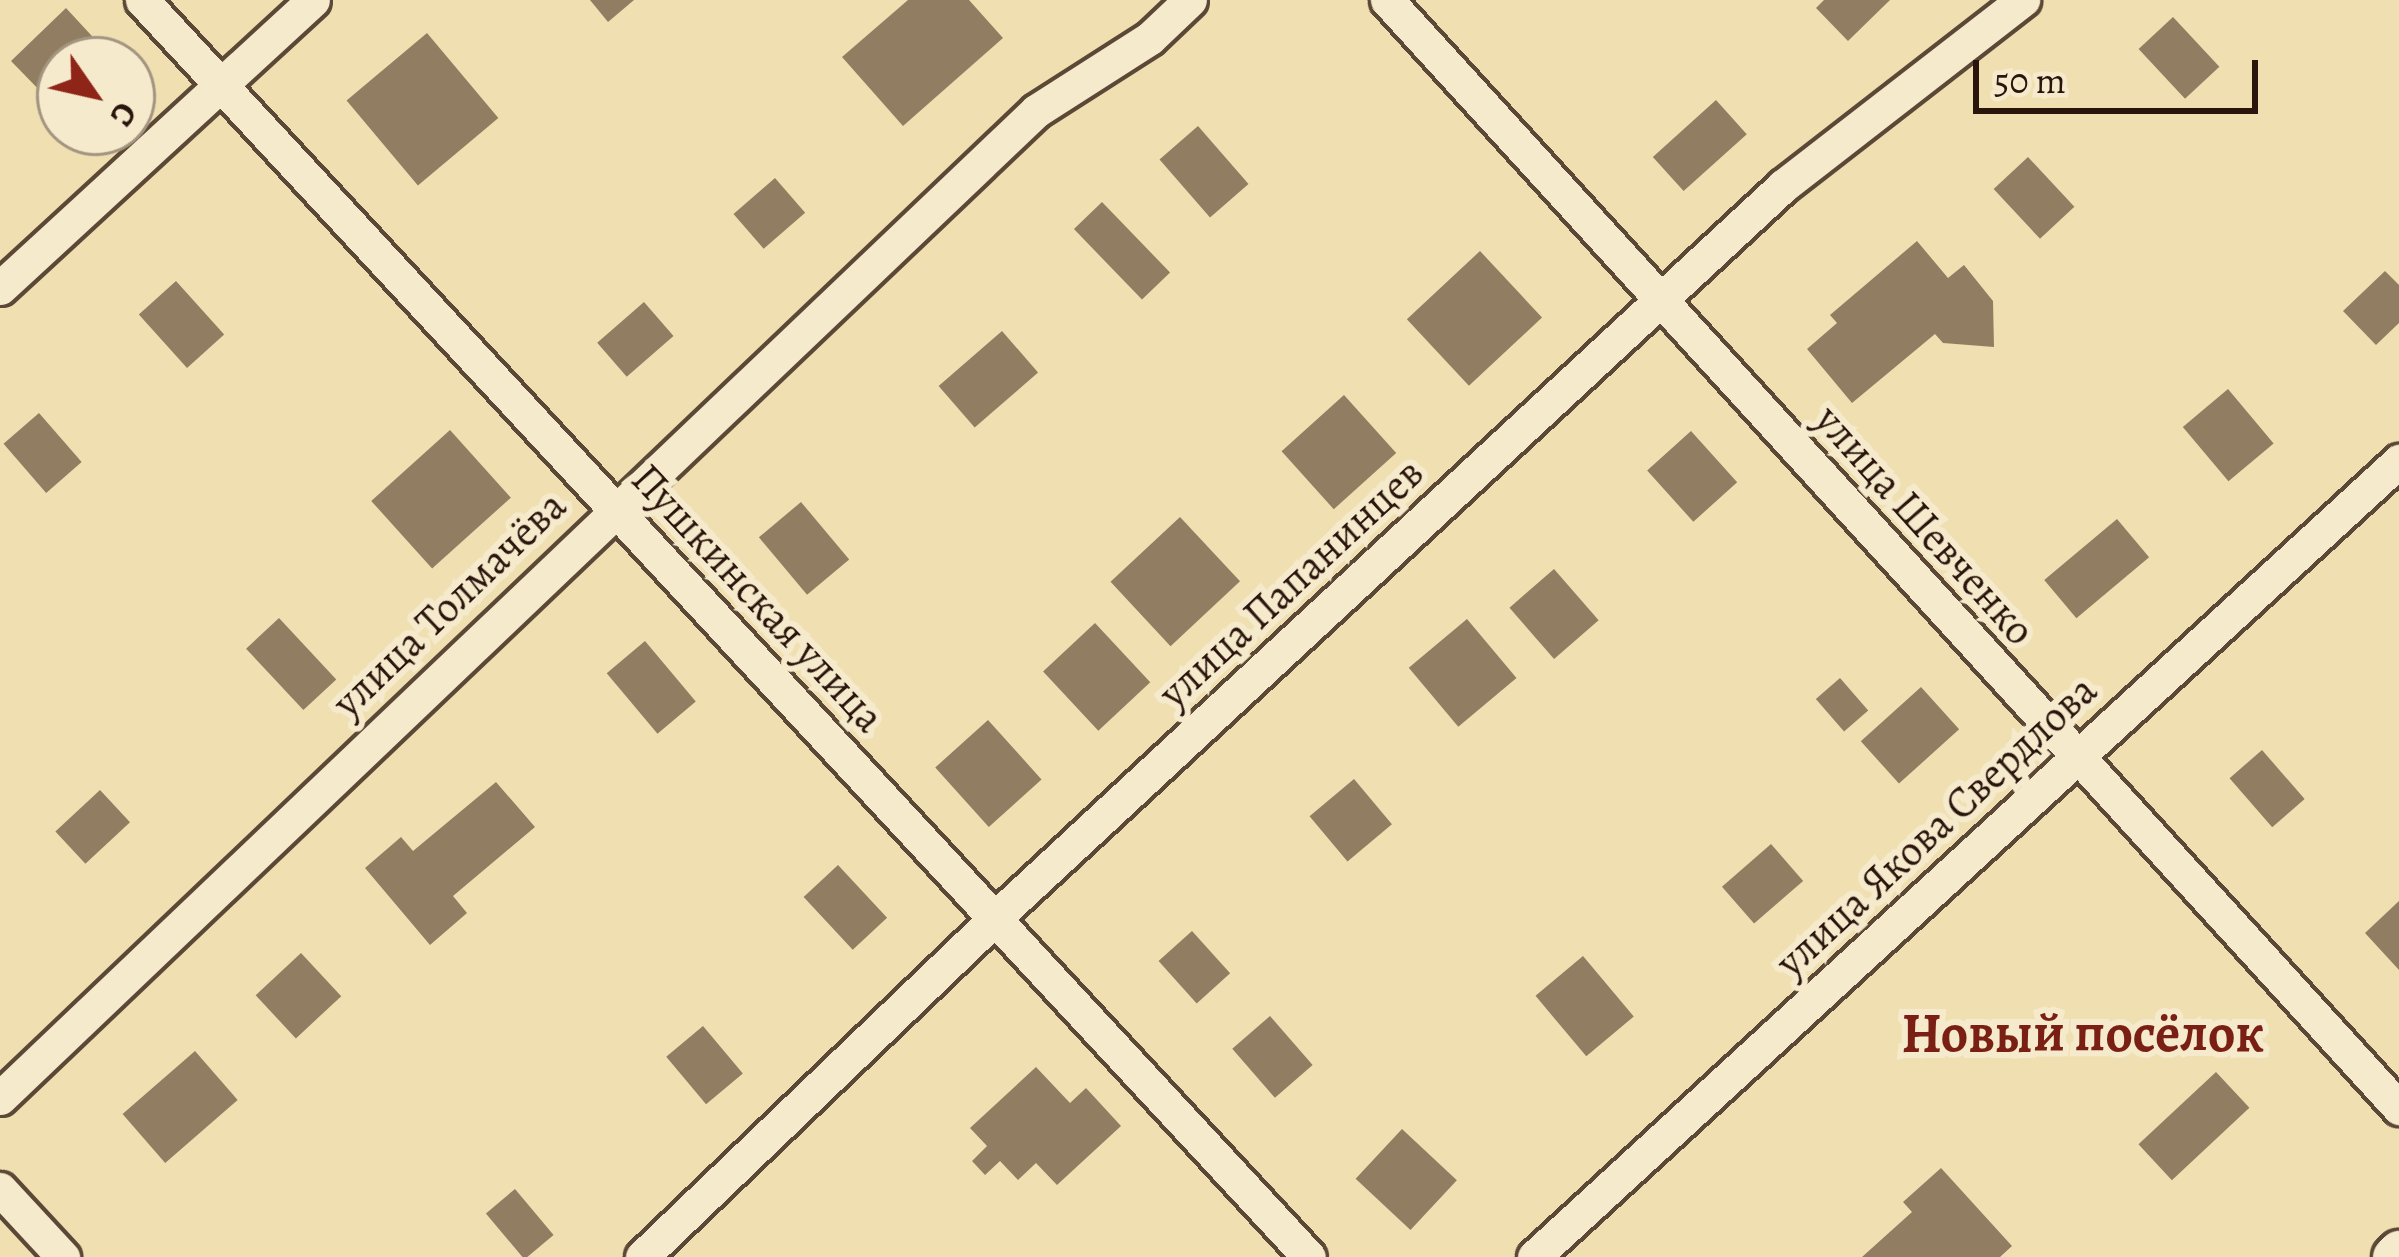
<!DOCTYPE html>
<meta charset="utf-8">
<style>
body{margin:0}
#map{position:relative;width:2399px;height:1257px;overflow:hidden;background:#f0dfb1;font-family:Alegreya,serif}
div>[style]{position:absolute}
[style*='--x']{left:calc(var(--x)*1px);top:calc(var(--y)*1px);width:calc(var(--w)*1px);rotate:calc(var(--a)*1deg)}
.building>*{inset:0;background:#917e62;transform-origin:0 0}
.roads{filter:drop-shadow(3px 0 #5c4836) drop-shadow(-3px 0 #5c4836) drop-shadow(0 3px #5c4836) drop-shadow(0 -3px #5c4836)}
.street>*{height:33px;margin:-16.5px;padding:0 16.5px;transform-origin:16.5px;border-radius:16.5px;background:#f5eacc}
.secondary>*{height:45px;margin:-22.5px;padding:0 22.5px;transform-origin:22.5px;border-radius:22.5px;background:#f5eacc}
span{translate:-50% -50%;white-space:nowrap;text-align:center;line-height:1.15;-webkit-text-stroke:12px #f5eacc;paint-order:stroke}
.street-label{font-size:42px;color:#2a150d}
.district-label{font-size:54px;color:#7a1f14;font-weight:700}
.north{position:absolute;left:36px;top:36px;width:120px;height:120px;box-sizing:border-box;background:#f5eacc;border:3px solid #a49580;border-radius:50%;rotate:124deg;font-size:33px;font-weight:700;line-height:48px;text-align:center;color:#2a150d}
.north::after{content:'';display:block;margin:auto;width:42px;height:54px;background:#8f2418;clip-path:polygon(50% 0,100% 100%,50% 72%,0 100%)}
.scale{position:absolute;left:1973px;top:60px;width:285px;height:54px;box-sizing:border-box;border:6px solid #2a150d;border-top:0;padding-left:15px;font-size:36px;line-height:42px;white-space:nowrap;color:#2a150d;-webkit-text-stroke:9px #f5eacc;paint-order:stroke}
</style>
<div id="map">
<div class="building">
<i style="clip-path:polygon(590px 0,634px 0,608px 22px)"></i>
<i style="clip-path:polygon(908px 0,969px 0,1003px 38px,903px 126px,842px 57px)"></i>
<i style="clip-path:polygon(1824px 0,1890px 0,1848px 41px,1816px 8px)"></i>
<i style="clip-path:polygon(66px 8px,103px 48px,89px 60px,60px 60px,60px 88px,48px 99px,11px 61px)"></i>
<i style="left:2173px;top:17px;width:68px;height:47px;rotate:47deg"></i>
<i style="left:427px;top:33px;width:111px;height:105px;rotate:50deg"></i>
<i style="left:1716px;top:100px;width:46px;height:85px;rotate:48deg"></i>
<i style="left:1198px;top:126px;width:77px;height:51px;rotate:49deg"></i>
<i style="left:2028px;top:157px;width:68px;height:47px;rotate:47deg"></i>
<i style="left:775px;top:178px;width:46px;height:55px;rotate:49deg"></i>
<i style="left:1102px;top:202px;width:98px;height:39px;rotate:46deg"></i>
<i style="clip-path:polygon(1917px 241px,1948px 278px,1964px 265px,1993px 301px,1994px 347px,1943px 343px,1935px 334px,1852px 403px,1807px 349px,1837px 323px,1830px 315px)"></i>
<i style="left:1480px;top:251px;width:91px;height:100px;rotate:47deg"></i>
<i style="clip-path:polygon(2385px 271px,2399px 285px,2399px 323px,2376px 345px,2343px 311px)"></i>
<i style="left:176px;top:281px;width:72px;height:50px;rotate:48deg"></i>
<i style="left:644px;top:302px;width:45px;height:62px;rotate:49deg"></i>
<i style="left:1002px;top:331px;width:55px;height:84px;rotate:49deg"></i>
<i style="left:2228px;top:389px;width:71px;height:59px;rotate:50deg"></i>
<i style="left:1344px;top:395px;width:78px;height:84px;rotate:48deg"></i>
<i style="left:39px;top:413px;width:65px;height:47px;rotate:49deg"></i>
<i style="left:450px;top:430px;width:91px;height:106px;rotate:48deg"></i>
<i style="left:1691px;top:431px;width:69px;height:59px;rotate:48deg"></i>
<i style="left:801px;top:502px;width:75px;height:55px;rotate:50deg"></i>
<i style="left:1180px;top:517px;width:88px;height:95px;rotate:47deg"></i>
<i style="left:2117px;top:519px;width:50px;height:95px;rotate:50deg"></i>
<i style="left:1554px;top:569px;width:68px;height:59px;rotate:49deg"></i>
<i style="left:279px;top:618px;width:84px;height:45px;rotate:47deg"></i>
<i style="left:1467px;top:619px;width:77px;height:76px;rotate:50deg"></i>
<i style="left:1095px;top:623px;width:81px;height:71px;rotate:47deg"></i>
<i style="left:645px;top:641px;width:79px;height:50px;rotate:50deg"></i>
<i style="left:1840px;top:678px;width:43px;height:32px;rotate:49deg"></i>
<i style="left:1921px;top:687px;width:57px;height:81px;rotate:48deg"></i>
<i style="left:988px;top:720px;width:80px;height:71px;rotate:48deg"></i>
<i style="left:2262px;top:750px;width:65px;height:43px;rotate:49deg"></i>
<i style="left:1354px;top:779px;width:59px;height:58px;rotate:50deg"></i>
<i style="clip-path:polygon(496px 782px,535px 827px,453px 896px,467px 913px,430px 945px,365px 868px,401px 837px,413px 851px)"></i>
<i style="left:100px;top:790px;width:44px;height:61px;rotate:47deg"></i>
<i style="left:1771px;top:844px;width:49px;height:65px;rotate:49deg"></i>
<i style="left:838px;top:865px;width:72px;height:47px;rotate:47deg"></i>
<i style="clip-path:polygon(2399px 901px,2399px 970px,2365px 933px)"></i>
<i style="left:1192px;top:931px;width:57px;height:45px;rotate:48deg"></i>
<i style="left:301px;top:953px;width:59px;height:62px;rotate:47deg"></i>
<i style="left:1583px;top:956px;width:79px;height:62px;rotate:50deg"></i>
<i style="left:1270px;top:1016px;width:65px;height:50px;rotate:49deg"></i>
<i style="left:703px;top:1026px;width:62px;height:48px;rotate:50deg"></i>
<i style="left:195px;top:1051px;width:65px;height:96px;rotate:49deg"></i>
<i style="clip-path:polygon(1036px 1067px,1070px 1103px,1086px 1088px,1121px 1126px,1057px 1185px,1036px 1163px,1018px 1180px,1000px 1161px,985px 1175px,972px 1161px,987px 1146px,970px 1128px)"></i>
<i style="left:2216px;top:1072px;width:49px;height:106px;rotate:47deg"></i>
<i style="left:1402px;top:1129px;width:75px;height:68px;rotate:43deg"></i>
<i style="clip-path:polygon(1941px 1168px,2012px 1246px,2000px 1257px,1862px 1257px,1912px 1212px,1903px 1202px)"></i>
<i style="left:515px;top:1189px;width:60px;height:38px;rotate:50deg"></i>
</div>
<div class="roads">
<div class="street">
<i style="--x:142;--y:0;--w:1715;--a:47.13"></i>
<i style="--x:1387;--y:0;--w:1501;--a:47.59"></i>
<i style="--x:0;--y:288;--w:425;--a:-42.6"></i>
<i style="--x:0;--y:1098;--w:1431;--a:-43.61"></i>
<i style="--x:1036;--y:111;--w:135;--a:-32.6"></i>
<i style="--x:1150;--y:38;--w:55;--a:-43.5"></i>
<i style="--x:0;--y:1189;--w:93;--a:47.2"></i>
<i style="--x:642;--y:1257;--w:488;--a:-43.8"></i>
<i style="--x:994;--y:919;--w:1077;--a:-42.89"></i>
<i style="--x:1783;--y:186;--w:304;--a:-37.8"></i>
<i style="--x:1534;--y:1257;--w:1176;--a:-42.62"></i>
</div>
<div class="secondary">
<i style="--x:2395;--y:1257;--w:6;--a:-45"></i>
</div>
</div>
<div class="street-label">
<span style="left:1925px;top:525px;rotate:48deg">улица Шевченко</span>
<span style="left:1291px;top:583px;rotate:-43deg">улица Папанинцев</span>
<span style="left:758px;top:598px;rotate:47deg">Пушкинская улица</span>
<span style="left:449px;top:604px;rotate:-44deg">улица Толмачёва</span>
<span style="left:1936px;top:826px;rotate:-43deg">улица Якова Свердлова</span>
</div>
<div class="district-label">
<span style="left:2083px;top:1033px">Новый посёлок</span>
</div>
<div class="north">С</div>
<div class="scale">50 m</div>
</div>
